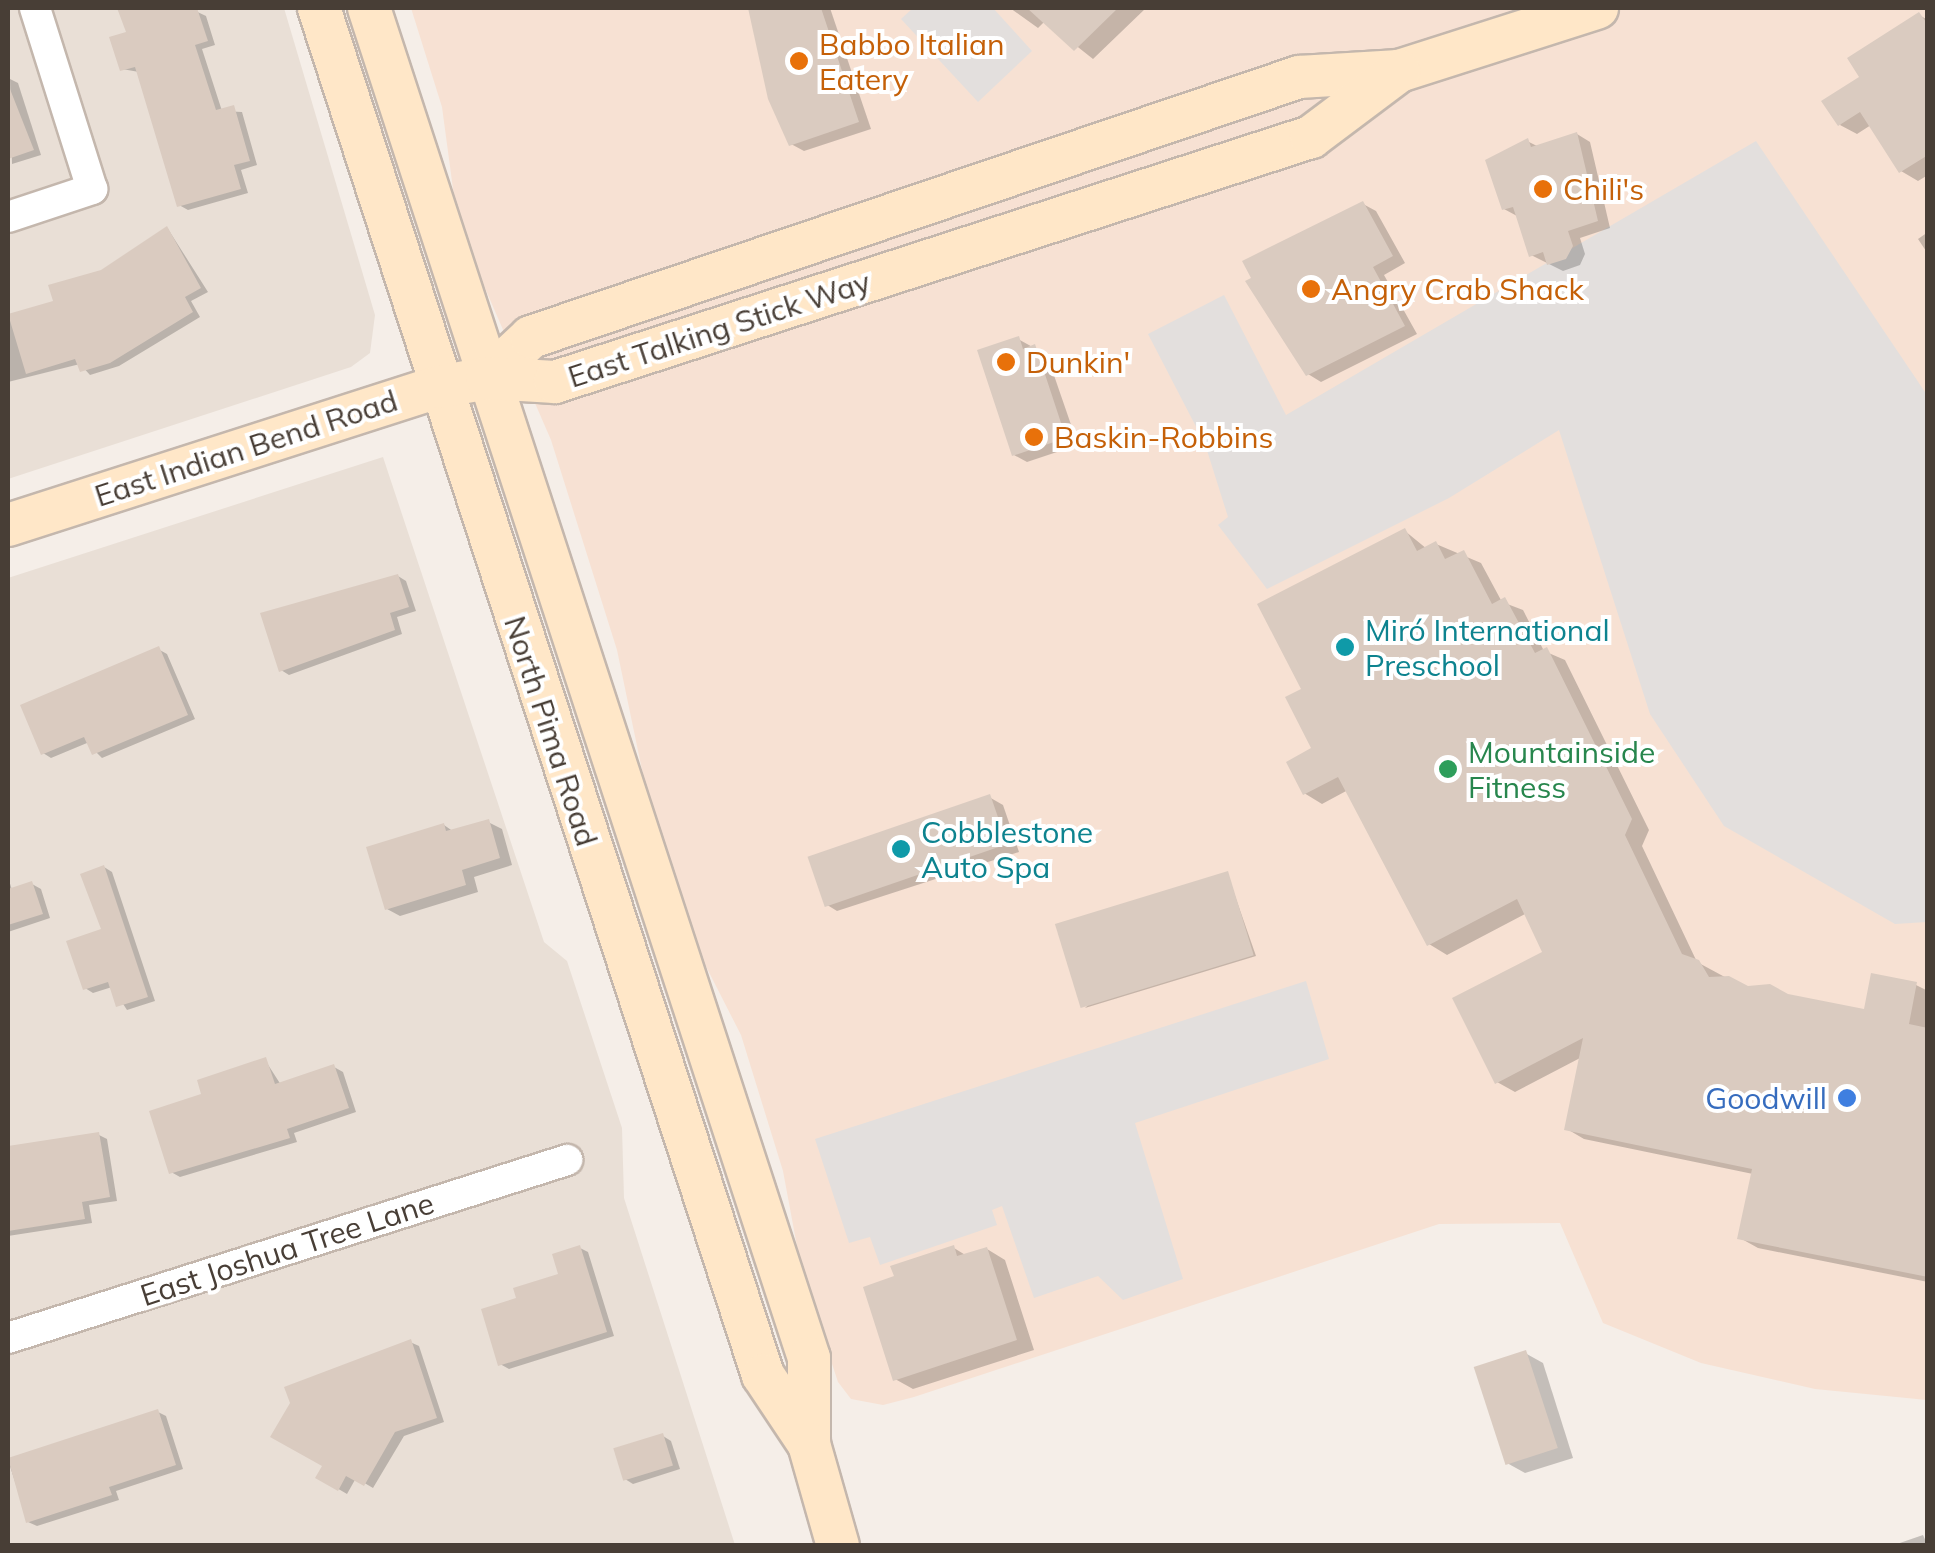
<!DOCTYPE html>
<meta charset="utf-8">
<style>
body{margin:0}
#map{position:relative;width:1935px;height:1553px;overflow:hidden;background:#f5eee8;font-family:Mulish,sans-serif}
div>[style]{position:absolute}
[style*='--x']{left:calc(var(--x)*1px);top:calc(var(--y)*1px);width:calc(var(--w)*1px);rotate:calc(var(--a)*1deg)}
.residential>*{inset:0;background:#e9dfd6}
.commercial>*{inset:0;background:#f7e1d3}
.parking>*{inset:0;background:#e3dfdd}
.shadow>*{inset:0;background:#0003}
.building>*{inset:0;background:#dacbc0;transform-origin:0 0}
.roads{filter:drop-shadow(2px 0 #c4b7ad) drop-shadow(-2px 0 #c4b7ad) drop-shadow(0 2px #c4b7ad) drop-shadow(0 -2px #c4b7ad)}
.street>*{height:30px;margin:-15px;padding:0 15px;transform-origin:15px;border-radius:15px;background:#fff}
.secondary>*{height:42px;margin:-21px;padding:0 21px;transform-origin:21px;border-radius:21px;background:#ffe7c8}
.dots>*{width:28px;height:28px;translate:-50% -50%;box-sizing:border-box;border:5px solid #fff;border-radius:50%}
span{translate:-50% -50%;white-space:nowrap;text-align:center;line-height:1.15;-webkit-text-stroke:8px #fff;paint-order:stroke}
.food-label{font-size:30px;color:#c56008}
.left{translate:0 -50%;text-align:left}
.street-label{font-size:30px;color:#483e36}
.culture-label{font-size:30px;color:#0d838f}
.leisure-label{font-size:30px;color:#27864d}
.shop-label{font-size:30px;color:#366cbe}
.right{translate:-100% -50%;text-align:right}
.frame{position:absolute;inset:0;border:10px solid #483e36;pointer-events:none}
</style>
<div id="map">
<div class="residential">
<i style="clip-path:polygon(8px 8px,284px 8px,375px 315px,370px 353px,351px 367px,8px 479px)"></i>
<i style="clip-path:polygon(383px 457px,544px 942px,567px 961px,622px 1128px,624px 1198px,735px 1545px,8px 1545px,8px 578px)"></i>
</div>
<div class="commercial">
<i style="clip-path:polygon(411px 8px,1927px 8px,1927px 1400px,1815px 1389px,1701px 1363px,1603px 1323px,1560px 1223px,1439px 1224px,914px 1397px,883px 1405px,851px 1399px,838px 1382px,802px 1273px,783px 1171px,741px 1035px,692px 939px,650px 808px,617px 650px,551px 440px,458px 226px,442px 107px)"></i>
</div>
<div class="parking">
<i style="clip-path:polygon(913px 8px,993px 8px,1032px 51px,978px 102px,901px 19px)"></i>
<i style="clip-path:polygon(1756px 141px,1927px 395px,1927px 922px,1895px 924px,1724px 826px,1650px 714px,1559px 430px,1449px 498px,1267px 589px,1218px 525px,1228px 517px,1205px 444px,1148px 334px,1224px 295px,1286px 415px)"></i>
<i style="clip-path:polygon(1306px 981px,1329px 1059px,1135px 1123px,1183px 1279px,1123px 1300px,1098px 1276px,1034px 1298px,1002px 1206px,992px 1210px,997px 1225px,880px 1265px,870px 1237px,849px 1243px,815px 1139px)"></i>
</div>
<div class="shadow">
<i style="clip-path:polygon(120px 8px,189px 8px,206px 16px,215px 45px,202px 49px,222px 111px,242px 112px,257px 165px,241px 170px,248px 193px,188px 210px,179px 205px,139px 72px,122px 69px,129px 34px)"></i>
<i style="clip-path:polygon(749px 8px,830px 8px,871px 129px,804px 151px,791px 144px,770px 98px)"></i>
<i style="clip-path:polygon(1010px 8px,1146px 8px,1093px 59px,1045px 21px,1038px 28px)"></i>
<i style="clip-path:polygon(1919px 15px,1928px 20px,1928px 175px,1918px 181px,1901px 171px,1871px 125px,1857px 134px,1840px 125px,1863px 78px)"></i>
<i style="clip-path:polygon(10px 79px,18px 83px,41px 155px,12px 164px)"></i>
<i style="clip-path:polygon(1577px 134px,1590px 142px,1610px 228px,1580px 238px,1585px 254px,1580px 265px,1563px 271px,1531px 255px,1517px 216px,1504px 209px,1527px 141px,1539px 147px)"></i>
<i style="clip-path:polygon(1363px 204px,1376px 211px,1405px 263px,1384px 275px,1417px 334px,1321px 382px,1308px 374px)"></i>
<i style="clip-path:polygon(168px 229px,208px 292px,191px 301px,200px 317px,119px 366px,90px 375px,80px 364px,8px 382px,8px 317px,56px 302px)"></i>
<i style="clip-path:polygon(1928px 232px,1928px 254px,1918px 239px)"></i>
<i style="clip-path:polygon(1018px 339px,1047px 355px,1078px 445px,1027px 462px,1014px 455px)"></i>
<i style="clip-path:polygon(1405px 531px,1427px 549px,1436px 544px,1481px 563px,1502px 602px,1523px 610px,1544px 651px,1565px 660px,1649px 830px,1642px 846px,1697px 962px,1747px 989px,1865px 1012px,1916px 985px,1928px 991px,1928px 1282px,1758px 1248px,1740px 1238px,1753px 1174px,1584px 1139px,1567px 1129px,1582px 1057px,1515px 1092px,1497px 1082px,1546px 953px,1527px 913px,1447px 955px,1429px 944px,1348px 790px,1322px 804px,1304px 793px,1315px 749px,1304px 690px)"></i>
<i style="clip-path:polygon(398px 576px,406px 581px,416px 611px,397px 617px,402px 634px,289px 675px,281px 670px)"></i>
<i style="clip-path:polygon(158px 649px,167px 654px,195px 719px,102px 758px,87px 743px,51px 758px,43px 753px)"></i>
<i style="clip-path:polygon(989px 797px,1003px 805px,1019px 852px,837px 911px,824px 903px)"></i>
<i style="clip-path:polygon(488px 822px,502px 829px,512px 865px,474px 877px,478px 892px,400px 916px,387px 909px,444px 825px,454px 832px)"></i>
<i style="clip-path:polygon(104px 867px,112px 872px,155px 1001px,127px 1010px,112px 987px,93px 993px,85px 988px,104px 931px)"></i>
<i style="clip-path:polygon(1227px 873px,1256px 956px,1085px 1008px)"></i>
<i style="clip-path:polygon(8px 877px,12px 890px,32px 884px,41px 889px,50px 918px,8px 932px)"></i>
<i style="clip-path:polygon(265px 1060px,281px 1085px,334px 1067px,343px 1072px,356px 1112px,294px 1133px,297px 1142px,180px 1177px,171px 1172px,204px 1096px)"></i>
<i style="clip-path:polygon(99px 1135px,107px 1139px,117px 1201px,89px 1205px,92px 1223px,8px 1236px,8px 1149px)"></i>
<i style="clip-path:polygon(580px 1248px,588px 1252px,614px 1336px,509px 1369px,500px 1364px,519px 1300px,561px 1276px)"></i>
<i style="clip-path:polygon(954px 1248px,967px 1256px,987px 1249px,1005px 1260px,1034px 1350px,913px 1389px,895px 1379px,897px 1278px)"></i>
<i style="clip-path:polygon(410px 1342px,419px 1346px,444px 1422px,404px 1436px,373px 1488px,356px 1478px,347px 1494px,318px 1477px)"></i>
<i style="clip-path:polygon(1525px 1353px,1543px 1363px,1573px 1458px,1525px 1473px,1507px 1463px)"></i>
<i style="clip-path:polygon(158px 1412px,166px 1416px,183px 1469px,116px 1491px,119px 1500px,37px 1526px,28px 1522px,8px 1460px)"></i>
<i style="clip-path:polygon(663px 1436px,671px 1441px,680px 1469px,633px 1484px,625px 1479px)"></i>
<i style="clip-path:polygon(1923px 1535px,1928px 1546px,1891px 1546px)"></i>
</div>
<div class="building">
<i style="clip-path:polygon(117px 8px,197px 8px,208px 41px,195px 45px,216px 110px,234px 105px,250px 161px,234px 165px,241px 189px,177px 207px,135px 67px,120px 71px,109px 37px,126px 32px)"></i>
<i style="clip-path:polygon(748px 8px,821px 8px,859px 122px,789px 146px,768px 99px)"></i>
<i style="clip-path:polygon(1027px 8px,1118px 8px,1074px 51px)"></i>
<i style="clip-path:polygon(1919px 12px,1928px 25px,1928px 155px,1899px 173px,1860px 112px,1838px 126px,1821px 101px,1859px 77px,1847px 58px)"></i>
<i style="clip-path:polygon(8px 84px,34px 150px,8px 159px)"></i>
<i style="clip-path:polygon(1577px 132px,1598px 221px,1568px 231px,1573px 246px,1566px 259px,1547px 265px,1543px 252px,1529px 257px,1513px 207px,1502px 210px,1485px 160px,1528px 138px,1531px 147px)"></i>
<i style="clip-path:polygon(1363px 201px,1393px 256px,1373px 267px,1405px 326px,1306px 376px,1245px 281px,1251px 278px,1242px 261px)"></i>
<i style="clip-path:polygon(167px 226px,201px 288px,185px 297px,193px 312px,110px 363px,80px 372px,75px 359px,26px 374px,8px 314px,53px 301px,48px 285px,101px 270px)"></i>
<i style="clip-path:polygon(1019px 336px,1023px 349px,1035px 344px,1066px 438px,1012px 456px,977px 350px)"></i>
<i style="clip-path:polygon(1405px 528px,1417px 551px,1436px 541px,1445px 559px,1464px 550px,1492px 604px,1505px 597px,1535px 653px,1547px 647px,1632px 819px,1625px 835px,1682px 954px,1699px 960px,1709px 977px,1729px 976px,1748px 986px,1770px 984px,1788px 994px,1864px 1009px,1871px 973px,1917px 982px,1909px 1024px,1928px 1028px,1928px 1277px,1737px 1239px,1752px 1169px,1564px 1130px,1583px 1038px,1495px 1084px,1452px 998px,1542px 952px,1517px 899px,1427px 946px,1338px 777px,1303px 795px,1286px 762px,1311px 748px,1285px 697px,1301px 689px,1257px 604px)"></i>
<i style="clip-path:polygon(398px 574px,409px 607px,390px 613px,395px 630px,279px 672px,260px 613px)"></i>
<i style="clip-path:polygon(159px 646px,188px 715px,92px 755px,84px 737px,41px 755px,20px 705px)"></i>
<i style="left:990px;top:794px;width:53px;height:193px;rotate:71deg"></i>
<i style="clip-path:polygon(489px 819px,500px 858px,462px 870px,466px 885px,385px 910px,366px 847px,444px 823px,446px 831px)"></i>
<i style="clip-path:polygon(104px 865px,148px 997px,116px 1007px,108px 982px,83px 990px,66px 941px,101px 929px,80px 874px)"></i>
<i style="left:1228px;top:871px;width:88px;height:181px;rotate:73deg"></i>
<i style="clip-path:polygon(32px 881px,43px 914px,8px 925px,8px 889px)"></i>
<i style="clip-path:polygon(266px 1057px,275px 1084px,334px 1064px,349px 1108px,287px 1129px,290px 1138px,169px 1174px,149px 1111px,201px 1094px,197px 1080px)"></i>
<i style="clip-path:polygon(99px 1132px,110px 1197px,82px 1202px,85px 1219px,8px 1231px,8px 1146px)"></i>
<i style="clip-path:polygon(580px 1245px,607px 1332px,498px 1366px,481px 1309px,516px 1298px,513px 1288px,558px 1274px,552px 1254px)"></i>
<i style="clip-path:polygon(954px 1245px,957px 1256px,987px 1247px,1017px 1340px,893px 1381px,863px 1287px,894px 1276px,890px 1266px)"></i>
<i style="clip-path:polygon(411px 1339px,437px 1418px,395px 1432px,364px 1486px,346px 1476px,338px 1491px,315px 1478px,322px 1466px,270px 1437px,290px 1403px,284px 1387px)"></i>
<i style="left:1526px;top:1350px;width:103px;height:55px;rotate:72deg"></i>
<i style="clip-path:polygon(158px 1409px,176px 1465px,109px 1487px,112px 1495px,26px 1523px,8px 1458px)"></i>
<i style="left:663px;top:1433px;width:34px;height:52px;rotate:73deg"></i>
</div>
<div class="roads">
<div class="street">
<i style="--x:8;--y:217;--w:89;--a:-18.4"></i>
<i style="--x:92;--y:189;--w:190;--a:-107.5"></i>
<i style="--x:8;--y:1338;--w:587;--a:-17.66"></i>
</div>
<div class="secondary">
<i style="--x:319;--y:8;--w:1437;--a:72.01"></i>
<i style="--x:763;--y:1375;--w:83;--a:56.3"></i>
<i style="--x:369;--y:8;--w:1420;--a:71.95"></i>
<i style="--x:809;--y:1358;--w:86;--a:90"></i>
<i style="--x:809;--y:1444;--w:106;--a:74.1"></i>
<i style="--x:487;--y:378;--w:60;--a:-43"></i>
<i style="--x:531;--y:337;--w:811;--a:-18.7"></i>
<i style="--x:1299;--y:77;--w:100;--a:-3.4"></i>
<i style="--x:1399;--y:71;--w:208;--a:-17.7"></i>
<i style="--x:8;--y:525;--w:453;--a:-17.8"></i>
<i style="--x:439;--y:387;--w:49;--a:-10.6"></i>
<i style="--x:487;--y:378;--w:68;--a:3.4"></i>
<i style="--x:555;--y:382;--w:795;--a:-17.96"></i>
<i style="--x:1311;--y:137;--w:110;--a:-36.9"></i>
</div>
</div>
<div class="dots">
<i style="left:799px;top:61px;background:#e8710a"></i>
<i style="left:1543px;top:189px;background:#e8710a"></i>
<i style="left:1311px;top:289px;background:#e8710a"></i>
<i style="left:1006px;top:362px;background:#e8710a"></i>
<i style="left:1034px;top:437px;background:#e8710a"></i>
<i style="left:1345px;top:647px;background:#0f9aa8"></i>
<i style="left:1448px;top:769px;background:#2e9e5b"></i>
<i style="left:901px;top:849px;background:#0f9aa8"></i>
<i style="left:1847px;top:1098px;background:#3f7fe0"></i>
</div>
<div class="food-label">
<span class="left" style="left:819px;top:61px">Babbo Italian<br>Eatery</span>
<span class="left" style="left:1563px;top:189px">Chili's</span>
<span class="left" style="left:1331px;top:289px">Angry Crab Shack</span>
<span class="left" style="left:1026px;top:362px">Dunkin'</span>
<span class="left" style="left:1054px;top:437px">Baskin-Robbins</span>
</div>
<div class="street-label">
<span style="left:719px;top:329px;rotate:-18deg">East Talking Stick Way</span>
<span style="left:246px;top:448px;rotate:-18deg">East Indian Bend Road</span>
<span style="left:551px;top:731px;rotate:72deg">North Pima Road</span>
<span style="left:287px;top:1249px;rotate:-18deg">East Joshua Tree Lane</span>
</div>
<div class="culture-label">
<span class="left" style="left:1365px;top:647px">Miró International<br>Preschool</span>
<span class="left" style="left:921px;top:849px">Cobblestone<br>Auto Spa</span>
</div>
<div class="leisure-label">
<span class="left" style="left:1468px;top:769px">Mountainside<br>Fitness</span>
</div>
<div class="shop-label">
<span class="right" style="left:1827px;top:1098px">Goodwill</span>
</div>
<div class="frame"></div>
</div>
